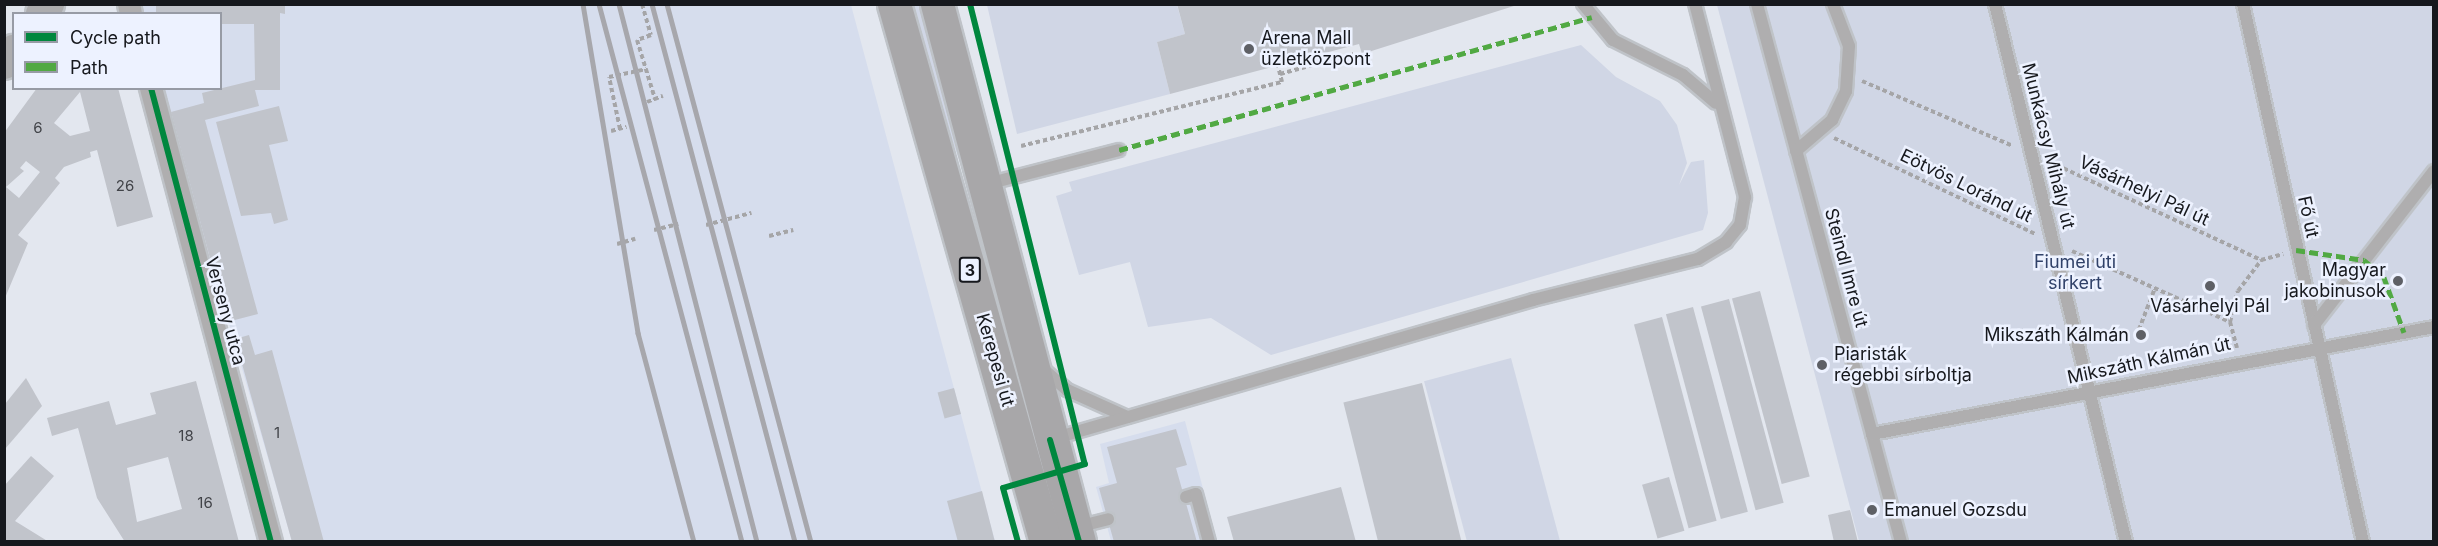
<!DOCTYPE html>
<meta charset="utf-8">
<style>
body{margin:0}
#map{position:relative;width:2438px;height:546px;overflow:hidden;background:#e3e7ef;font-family:Inter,sans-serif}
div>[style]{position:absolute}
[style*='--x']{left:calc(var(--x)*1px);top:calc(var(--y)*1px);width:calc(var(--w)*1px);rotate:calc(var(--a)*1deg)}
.built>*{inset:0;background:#d6dded}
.green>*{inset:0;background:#d0d6e5;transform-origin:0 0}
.building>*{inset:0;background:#c1c4cb;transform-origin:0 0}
.path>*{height:4px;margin-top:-2px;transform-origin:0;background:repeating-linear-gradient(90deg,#a5a5a7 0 4.5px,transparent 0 7.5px)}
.roads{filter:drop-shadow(2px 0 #bfc3c8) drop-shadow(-2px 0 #bfc3c8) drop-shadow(0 2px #bfc3c8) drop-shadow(0 -2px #bfc3c8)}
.lane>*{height:12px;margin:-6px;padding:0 6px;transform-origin:6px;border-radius:6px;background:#afaeaf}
.street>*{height:22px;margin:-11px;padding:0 11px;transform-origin:11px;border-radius:11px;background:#afaeaf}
.secondary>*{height:32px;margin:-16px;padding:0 16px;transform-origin:16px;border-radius:16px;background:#adadaf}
.primary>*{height:33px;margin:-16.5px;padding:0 16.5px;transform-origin:16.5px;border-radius:16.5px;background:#a8a7a9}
.rail>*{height:4.5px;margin:-2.25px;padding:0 2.25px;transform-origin:2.25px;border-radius:2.25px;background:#a7a7ac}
.quiet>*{height:4.5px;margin-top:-2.25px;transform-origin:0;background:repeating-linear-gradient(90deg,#51a943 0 9px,transparent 0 13.5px)}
.cycleway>*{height:6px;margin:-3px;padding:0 3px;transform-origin:3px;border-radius:3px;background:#00873e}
.dots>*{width:16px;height:16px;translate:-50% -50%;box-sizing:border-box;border:3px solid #edf2ff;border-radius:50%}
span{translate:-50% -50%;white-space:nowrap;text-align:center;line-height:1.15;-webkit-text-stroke:5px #edf2ff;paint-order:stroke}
.number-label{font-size:15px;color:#414348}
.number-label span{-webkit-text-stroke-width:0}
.shield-label span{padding:2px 4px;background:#edf2ff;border:2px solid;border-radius:4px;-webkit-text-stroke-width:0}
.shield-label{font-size:16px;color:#16181d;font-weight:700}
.poi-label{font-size:18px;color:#16181d}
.left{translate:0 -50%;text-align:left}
.right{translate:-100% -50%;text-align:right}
.street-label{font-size:18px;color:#16181d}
.park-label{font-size:18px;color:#304169}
.frame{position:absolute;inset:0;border:6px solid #16181d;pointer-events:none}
.legend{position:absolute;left:12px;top:12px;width:210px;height:78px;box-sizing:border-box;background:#edf2ff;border:2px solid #979ba5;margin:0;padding:8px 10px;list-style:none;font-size:18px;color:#16181d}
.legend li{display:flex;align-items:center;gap:12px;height:30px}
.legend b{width:30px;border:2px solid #979ba5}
</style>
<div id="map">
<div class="built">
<i style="clip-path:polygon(141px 4px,851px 5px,995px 541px,292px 541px,161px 89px,220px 88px,220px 14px,141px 14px)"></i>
<i style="clip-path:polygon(1185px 421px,1217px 541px,1111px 541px,1096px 487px,1109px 483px,1100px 444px)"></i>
</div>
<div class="green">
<i style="clip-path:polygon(907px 5px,923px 5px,961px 165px,922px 58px)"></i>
<i style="clip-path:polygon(987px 5px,1177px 5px,1185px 34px,1157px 42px,1170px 94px,1017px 134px)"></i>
<i style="clip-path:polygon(1717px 5px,2433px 5px,2433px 541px,1859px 541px)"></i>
<i style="clip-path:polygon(1581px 45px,1616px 77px,1660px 101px,1677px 125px,1687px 163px,1679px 185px,1691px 162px,1704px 160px,1708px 213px,1703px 230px,1271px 355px,1211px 318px,1148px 327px,1130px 262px,1079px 275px,1056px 196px,1072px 191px,1069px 182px)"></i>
<i style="left:1511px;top:358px;width:189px;height:90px;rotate:75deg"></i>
</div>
<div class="building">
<i style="clip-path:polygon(156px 4px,285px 4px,285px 14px,280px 13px,280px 90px,255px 90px,259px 106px,205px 120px,258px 314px,227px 322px,171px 112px,204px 103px,202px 93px,255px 80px,254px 24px,220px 24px,220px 14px,156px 14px)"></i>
<i style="clip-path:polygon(1177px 4px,1517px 4px,1517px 5px,1362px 54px,1359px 44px,1170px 94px,1157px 42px,1185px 34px)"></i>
<i style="clip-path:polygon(evenodd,37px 88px,118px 88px,153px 217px,117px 227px,97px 150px,90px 152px,91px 157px,64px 167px,55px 178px,60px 183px,18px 235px,28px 243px,5px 298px,4px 133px,37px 88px,80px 92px,90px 131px,70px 136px,54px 123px,80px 92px,37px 88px,26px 161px,40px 172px,19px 198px,6px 187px,24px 171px,20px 168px,26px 161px)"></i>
<i style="clip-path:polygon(279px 106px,288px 141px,269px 145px,288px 220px,274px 224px,271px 213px,241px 216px,216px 122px)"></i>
<i style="left:1760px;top:291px;width:192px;height:29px;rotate:75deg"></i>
<i style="left:1729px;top:299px;width:211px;height:29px;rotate:75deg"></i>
<i style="left:1693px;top:307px;width:212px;height:28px;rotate:75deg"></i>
<i style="left:1662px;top:317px;width:211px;height:29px;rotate:75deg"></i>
<i style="clip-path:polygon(249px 335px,255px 355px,272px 350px,324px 542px,292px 542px,235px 339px)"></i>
<i style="clip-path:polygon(26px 378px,42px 406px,5px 449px,5px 404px)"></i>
<i style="clip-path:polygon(evenodd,196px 381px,239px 542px,125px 542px,97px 498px,78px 428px,52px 436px,47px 418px,109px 401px,116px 425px,156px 414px,150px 393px,196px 381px,168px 457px,182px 509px,137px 522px,127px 468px,168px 457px)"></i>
<i style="left:1422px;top:383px;width:164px;height:81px;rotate:76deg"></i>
<i style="left:954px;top:388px;width:27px;height:17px;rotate:75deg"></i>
<i style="clip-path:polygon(1176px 429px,1187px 465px,1176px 468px,1197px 542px,1114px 542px,1099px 488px,1117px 483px,1107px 447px)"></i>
<i style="clip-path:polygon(31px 456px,54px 476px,15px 521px,49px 542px,4px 542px,4px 486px)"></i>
<i style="left:1669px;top:477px;width:56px;height:28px;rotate:74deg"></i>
<i style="clip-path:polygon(1341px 487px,1356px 542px,1234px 542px,1227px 517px)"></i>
<i style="clip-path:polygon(982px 491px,995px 542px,958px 542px,947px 501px)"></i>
<i style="clip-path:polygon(1850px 510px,1858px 542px,1834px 542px,1828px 515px)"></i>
</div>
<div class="path">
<i style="--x:642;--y:4;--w:32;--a:74"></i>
<i style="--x:651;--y:35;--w:15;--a:160"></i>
<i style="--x:637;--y:40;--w:62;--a:73"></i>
<i style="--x:1280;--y:74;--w:76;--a:-15.3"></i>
<i style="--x:1862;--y:81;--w:164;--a:23.3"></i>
<i style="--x:647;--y:102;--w:17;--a:-21"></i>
<i style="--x:620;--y:129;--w:53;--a:-101.9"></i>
<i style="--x:609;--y:77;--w:38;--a:-12"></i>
<i style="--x:611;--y:131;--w:16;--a:-15"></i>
<i style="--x:1834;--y:138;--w:223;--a:25.5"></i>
<i style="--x:1021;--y:146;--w:269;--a:-13.8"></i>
<i style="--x:1282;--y:82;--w:16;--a:-104"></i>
<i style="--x:2050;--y:162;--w:233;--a:24.9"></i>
<i style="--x:706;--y:225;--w:47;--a:-14.9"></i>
<i style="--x:654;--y:230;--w:25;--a:-14"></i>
<i style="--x:769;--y:236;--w:25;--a:-14"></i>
<i style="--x:617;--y:244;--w:19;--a:-16"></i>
<i style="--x:2072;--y:251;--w:173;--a:24.2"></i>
<i style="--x:2136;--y:337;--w:53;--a:-68.8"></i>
<i style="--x:2237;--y:348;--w:27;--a:-105"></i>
<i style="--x:2230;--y:322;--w:32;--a:-76"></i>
<i style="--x:2238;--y:291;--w:39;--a:-53"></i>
<i style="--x:2261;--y:260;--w:23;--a:-15"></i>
</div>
<div class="roads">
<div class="lane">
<i style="--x:1583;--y:4;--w:47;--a:50.2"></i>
<i style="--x:1613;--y:40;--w:78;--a:26.6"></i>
<i style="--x:1683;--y:75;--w:43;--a:40.3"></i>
<i style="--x:1757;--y:4;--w:557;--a:75.02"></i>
<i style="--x:1995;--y:4;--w:554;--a:76.32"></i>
<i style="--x:2243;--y:4;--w:551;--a:77.43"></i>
<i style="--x:1796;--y:151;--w:48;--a:-40.7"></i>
<i style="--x:1832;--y:120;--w:32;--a:-64"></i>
<i style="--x:1846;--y:91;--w:45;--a:-86.2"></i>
<i style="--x:1849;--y:46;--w:45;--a:-110.9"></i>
<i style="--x:987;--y:184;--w:136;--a:-14.4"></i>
<i style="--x:2314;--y:325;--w:195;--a:-52.1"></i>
<i style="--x:1043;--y:369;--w:32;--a:41"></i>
<i style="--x:1067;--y:390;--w:66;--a:24.2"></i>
<i style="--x:1872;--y:434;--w:572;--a:-10.78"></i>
<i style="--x:1052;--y:439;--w:501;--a:-16.12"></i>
<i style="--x:1533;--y:300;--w:170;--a:-14"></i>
<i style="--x:1698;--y:259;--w:33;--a:-31"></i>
<i style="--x:1726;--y:242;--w:22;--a:-51"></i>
<i style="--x:1740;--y:225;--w:28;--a:-80"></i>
<i style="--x:1745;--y:197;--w:199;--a:-104.5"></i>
<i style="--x:1186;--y:497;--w:10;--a:-17"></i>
<i style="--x:1196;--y:494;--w:50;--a:74.8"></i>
<i style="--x:1077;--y:527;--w:32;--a:-14"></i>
</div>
<div class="street">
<i style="--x:129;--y:4;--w:10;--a:79"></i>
<i style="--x:151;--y:88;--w:470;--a:75.2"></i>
</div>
<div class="secondary">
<i style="--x:42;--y:14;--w:12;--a:-59"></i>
<i style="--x:4;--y:63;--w:16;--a:-50"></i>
</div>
<div class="primary">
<i style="--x:894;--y:4;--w:559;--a:74.22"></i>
<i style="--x:937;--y:4;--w:556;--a:75.21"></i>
</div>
</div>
<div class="rail">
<i style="--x:583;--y:4;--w:334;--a:80.5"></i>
<i style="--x:638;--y:333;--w:216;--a:75"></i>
<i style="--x:599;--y:4;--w:557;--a:75.11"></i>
<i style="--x:619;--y:4;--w:555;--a:75.61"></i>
<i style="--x:652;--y:4;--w:557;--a:75.11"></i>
<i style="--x:667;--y:4;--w:557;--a:75.02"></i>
</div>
<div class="quiet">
<i style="--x:1119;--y:150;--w:491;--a:-15.7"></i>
<i style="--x:2296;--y:250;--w:69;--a:8.4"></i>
<i style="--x:2364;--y:260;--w:26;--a:40"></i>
<i style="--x:2384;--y:277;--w:59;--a:70"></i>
</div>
<div class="cycleway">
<i style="--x:970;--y:4;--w:474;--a:76"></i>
<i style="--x:1085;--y:464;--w:85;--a:163.7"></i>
<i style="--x:1003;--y:488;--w:56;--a:74.5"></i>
<i style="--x:151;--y:88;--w:470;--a:75.2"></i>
<i style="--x:1050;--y:440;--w:106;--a:74.1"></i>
</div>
<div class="dots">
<i style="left:1249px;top:49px;background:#5e6066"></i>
<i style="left:2398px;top:281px;background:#5e6066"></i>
<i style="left:2210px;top:286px;background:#5e6066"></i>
<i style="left:2141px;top:335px;background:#5e6066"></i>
<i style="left:1822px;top:365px;background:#5e6066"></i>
<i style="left:1872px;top:510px;background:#5e6066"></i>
</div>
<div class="number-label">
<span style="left:38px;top:128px">6</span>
<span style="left:125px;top:186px">26</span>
<span style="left:277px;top:433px">1</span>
<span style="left:186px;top:436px">18</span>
<span style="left:205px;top:503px">16</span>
</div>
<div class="shield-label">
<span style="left:970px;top:270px">3</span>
</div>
<div class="poi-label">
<span class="left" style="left:1261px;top:49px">Arena Mall<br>üzletközpont</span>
<span class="right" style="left:2386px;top:281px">Magyar<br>jakobinusok</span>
<span style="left:2210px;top:306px">Vásárhelyi Pál</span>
<span class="right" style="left:2129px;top:335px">Mikszáth Kálmán</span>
<span class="left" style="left:1834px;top:365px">Piaristák<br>régebbi sírboltja</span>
<span class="left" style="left:1884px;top:510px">Emanuel Gozsdu</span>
</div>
<div class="street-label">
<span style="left:2048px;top:146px;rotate:76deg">Munkácsy Mihály út</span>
<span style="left:1966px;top:186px;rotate:26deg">Eötvös Loránd út</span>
<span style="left:2144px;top:191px;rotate:25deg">Vásárhelyi Pál út</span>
<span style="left:2308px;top:217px;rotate:78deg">Fő út</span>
<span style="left:1846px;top:268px;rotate:75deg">Steindl Imre út</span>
<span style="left:225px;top:311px;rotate:75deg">Verseny utca</span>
<span style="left:995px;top:360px;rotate:74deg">Kerepesi út</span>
<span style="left:2149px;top:361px;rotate:-12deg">Mikszáth Kálmán út</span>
</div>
<div class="park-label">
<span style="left:2075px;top:273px">Fiumei úti<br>sírkert</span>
</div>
<div class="frame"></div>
<ul class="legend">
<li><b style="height:8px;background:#00873e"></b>Cycle path</li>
<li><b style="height:8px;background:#51a943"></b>Path</li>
</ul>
</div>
